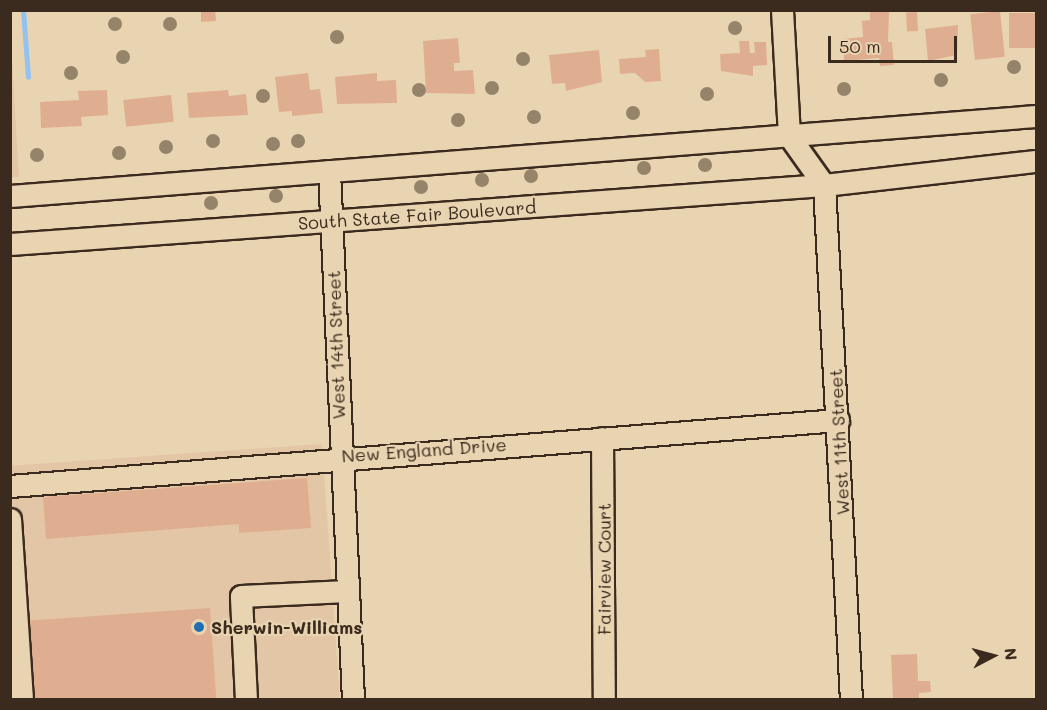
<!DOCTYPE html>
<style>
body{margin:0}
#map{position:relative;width:1047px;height:710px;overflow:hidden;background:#e9d4b2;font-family:Mali,sans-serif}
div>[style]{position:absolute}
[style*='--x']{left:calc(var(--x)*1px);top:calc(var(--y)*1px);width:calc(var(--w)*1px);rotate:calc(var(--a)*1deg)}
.built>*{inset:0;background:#e3c6a5;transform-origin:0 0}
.stream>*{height:5px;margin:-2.5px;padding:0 2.5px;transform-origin:2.5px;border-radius:2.5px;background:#93c2ee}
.building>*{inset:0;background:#dfae91;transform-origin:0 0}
.roads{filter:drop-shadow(2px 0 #3b2a1e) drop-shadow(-2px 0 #3b2a1e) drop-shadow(0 2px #3b2a1e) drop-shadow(0 -2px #3b2a1e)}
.minor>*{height:21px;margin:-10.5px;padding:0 10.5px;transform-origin:10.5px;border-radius:10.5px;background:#e9d4b2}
.trees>*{width:14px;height:14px;margin:-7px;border-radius:50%;background:#958469}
.dots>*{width:16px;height:16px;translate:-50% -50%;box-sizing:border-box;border:3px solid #e9d4b2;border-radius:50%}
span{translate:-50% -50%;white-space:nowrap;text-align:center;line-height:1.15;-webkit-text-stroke:4.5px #e9d4b2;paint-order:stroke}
.street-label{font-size:18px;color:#3b2a1e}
.poi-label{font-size:18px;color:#3b2a1e;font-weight:700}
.left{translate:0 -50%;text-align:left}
.frame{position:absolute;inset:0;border:12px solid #3b2a1e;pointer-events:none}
.north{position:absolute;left:963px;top:626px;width:60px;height:60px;-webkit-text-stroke:4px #e9d4b2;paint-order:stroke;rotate:84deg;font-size:16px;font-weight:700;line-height:24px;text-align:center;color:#3b2a1e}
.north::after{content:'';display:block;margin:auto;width:21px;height:27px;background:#3b2a1e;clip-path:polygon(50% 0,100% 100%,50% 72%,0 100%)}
.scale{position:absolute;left:828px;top:36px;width:129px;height:27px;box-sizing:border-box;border:3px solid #3b2a1e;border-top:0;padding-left:8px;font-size:18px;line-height:21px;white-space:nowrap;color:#3b2a1e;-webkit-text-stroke:4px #e9d4b2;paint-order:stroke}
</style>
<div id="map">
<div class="built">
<i style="clip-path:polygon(10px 25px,19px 177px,11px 178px,10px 178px)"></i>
<i style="left:322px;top:444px;width:256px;height:313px;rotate:86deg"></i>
</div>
<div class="stream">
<i style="--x:23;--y:10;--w:67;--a:85.7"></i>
</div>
<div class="building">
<i style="clip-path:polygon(201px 10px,215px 10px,216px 21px,201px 22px)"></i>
<i style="clip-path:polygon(870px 10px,889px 10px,888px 42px,892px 42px,894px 65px,880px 66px,879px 58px,844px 61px,843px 39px,863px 37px,862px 21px,870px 20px)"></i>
<i style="left:1000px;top:11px;width:46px;height:30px;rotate:84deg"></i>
<i style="left:917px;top:12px;width:19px;height:11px;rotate:87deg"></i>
<i style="left:1009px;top:13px;width:27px;height:35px"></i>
<i style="clip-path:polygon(958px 25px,957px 55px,928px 61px,925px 29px)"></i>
<i style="clip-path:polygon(458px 38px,460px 63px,454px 63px,454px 71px,473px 70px,475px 94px,426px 93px,423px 41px)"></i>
<i style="clip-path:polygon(739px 41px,749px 41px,750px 53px,755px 53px,754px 42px,766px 42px,767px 65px,753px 66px,753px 76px,721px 71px,720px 54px,740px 53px)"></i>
<i style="clip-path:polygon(659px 49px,661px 81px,645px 82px,635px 73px,620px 74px,619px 59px,646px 57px,645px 50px)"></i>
<i style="clip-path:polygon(599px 50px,602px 82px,566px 91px,565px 83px,552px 84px,549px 55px)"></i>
<i style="clip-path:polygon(308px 73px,310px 90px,320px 89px,323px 113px,292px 116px,292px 111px,279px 112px,275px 77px)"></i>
<i style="clip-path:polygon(377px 73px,377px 81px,396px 80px,397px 103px,337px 104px,335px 77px)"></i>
<i style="clip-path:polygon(107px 90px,108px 115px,81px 117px,82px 126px,41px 128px,40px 102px,79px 100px,78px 91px)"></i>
<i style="clip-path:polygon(228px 90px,229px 96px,246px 94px,248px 115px,189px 118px,187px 93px)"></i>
<i style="left:171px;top:95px;width:27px;height:48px;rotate:84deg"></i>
<i style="clip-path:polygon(307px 478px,311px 528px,239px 533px,239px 524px,46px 539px,43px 497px)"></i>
<i style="left:210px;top:608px;width:92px;height:184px;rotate:86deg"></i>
<i style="clip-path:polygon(917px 654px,918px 681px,930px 681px,931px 692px,919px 693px,919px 700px,893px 700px,891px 655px)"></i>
</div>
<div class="roads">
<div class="minor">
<i style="--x:782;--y:10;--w:126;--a:86.8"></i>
<i style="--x:789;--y:136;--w:60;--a:54.5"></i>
<i style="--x:824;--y:185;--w:516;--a:87"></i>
<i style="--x:329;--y:171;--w:530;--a:87.4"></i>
<i style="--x:10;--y:196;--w:1029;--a:-4.46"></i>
<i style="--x:10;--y:244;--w:816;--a:-4.15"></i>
<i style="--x:824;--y:185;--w:213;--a:-6.5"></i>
<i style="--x:602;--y:438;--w:262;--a:89.6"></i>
<i style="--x:10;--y:486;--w:831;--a:-4.56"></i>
<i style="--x:10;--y:519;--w:181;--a:86.2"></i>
<i style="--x:246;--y:700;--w:104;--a:-92.8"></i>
<i style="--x:241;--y:596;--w:106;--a:-2.7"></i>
</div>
</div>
<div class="trees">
<i style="left:115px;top:24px"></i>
<i style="left:170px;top:24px"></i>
<i style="left:735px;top:28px"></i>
<i style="left:337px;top:37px"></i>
<i style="left:123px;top:57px"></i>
<i style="left:523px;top:59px"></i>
<i style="left:1014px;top:67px"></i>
<i style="left:71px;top:73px"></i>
<i style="left:941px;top:80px"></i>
<i style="left:492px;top:88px"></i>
<i style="left:844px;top:89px"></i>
<i style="left:419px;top:90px"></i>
<i style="left:707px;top:94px"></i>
<i style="left:263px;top:96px"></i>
<i style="left:633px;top:113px"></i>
<i style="left:534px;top:117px"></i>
<i style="left:458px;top:120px"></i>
<i style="left:213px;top:141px"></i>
<i style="left:298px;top:141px"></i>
<i style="left:273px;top:144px"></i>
<i style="left:166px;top:147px"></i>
<i style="left:119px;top:153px"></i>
<i style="left:37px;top:155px"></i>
<i style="left:705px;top:165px"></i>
<i style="left:644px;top:168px"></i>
<i style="left:531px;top:176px"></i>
<i style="left:482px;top:180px"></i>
<i style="left:421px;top:187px"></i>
<i style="left:276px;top:196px"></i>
<i style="left:211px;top:203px"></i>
</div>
<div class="dots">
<i style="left:199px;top:627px;background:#1f6fb2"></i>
</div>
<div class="street-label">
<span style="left:417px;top:215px;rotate:-4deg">South State Fair Boulevard</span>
<span style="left:336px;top:345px;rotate:-92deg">West 14th Street</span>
<span style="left:839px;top:442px;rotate:-93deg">West 11th Street</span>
<span style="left:424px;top:450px;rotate:-4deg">New England Drive</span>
<span style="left:604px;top:569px;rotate:-90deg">Fairview Court</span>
</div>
<div class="poi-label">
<span class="left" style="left:211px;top:627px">Sherwin-Williams</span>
</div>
<div class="frame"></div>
<div class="north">N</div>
<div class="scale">50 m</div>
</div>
